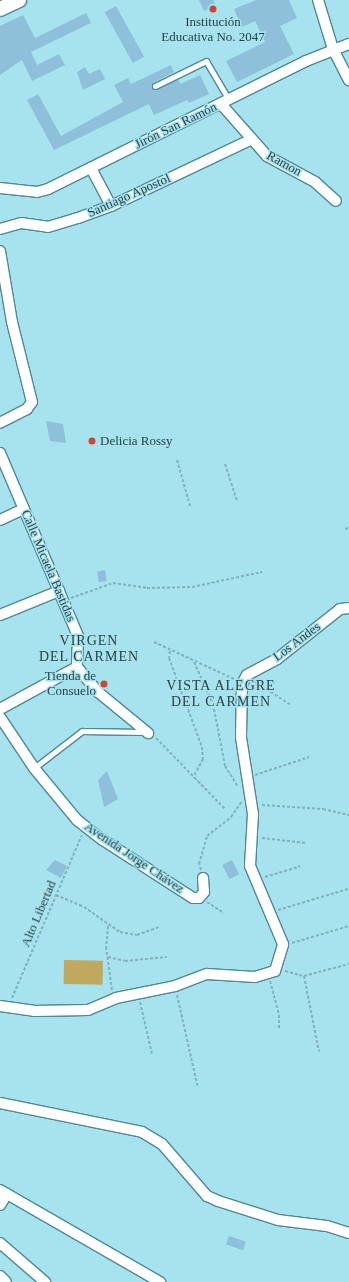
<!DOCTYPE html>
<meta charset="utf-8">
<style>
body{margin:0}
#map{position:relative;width:349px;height:1282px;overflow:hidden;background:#a7e3ef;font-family:"Times New Roman",serif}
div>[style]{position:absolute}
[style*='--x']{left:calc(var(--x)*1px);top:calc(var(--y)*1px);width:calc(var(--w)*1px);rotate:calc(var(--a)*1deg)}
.green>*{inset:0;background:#c0a85f;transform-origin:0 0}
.building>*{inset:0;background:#8fc0da;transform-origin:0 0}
.path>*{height:2px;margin-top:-1px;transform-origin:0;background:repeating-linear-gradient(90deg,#81b2bc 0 3px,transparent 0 5px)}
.roads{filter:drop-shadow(1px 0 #4e8994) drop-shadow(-1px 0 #4e8994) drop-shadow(0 1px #4e8994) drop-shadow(0 -1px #4e8994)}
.lane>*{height:5px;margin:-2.5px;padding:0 2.5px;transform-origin:2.5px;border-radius:2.5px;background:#fff}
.street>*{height:10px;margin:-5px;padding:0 5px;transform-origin:5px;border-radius:5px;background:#fff}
.secondary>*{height:14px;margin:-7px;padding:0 7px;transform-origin:7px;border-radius:7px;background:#fff}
.dots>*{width:11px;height:11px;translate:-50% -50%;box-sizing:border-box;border:2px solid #a7e3ef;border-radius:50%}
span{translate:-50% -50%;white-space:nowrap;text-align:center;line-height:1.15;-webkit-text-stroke:3px #a7e3ef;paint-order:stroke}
.poi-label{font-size:13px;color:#294247}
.left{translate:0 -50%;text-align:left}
.right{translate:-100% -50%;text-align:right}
.street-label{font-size:13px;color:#294247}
.neighbourhood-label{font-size:14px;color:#294247;letter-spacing:1px}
</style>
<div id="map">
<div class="green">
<i style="left:64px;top:960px;width:39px;height:24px;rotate:1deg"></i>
</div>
<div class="building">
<i style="clip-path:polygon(199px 0,213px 0,216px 6px,204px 11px)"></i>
<i style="clip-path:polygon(256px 0,289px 0,297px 18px,280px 26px,294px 54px,237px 82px,226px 61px,265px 42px,255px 21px,242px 27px,234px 9px)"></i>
<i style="left:116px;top:6px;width:58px;height:13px;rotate:61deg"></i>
<i style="clip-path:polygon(86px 13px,91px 23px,31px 52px,37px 65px,59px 54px,65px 65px,32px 81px,22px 60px,0 75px,0 26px,23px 15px,35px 38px)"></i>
<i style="clip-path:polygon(171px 65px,174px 72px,153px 83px,152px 89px,178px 79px,180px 84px,200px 75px,209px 94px,189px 103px,187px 100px,154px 115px,149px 104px,54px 150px,27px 100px,38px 94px,61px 136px,123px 102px,114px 85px,128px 78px,131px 84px)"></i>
<i style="clip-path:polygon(85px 67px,89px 74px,100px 69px,105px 79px,83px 90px,77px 72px)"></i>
<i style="clip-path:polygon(46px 421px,63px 424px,66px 443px,50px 441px)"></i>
<i style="left:105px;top:570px;width:11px;height:8px;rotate:80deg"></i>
<i style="clip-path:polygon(107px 771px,118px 799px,104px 807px,98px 780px)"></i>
<i style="clip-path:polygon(55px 860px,67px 866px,61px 878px,46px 870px)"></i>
<i style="left:232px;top:860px;width:16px;height:11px;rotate:63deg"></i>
<i style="left:229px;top:1236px;width:18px;height:9px;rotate:19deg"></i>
</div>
<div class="path">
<i style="--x:177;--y:460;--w:48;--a:74.2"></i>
<i style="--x:225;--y:464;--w:38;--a:72"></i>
<i style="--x:345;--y:529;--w:4;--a:-14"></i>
<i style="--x:71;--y:598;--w:45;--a:-19.7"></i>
<i style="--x:113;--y:583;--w:34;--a:8"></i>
<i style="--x:147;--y:588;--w:45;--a:-1.3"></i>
<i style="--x:192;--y:587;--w:72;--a:-12.1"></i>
<i style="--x:154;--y:642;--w:88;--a:24.8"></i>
<i style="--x:170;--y:651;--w:7;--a:98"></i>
<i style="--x:169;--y:658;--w:95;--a:69.7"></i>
<i style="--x:202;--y:747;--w:12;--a:85"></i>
<i style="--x:203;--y:759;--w:21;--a:118"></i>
<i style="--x:194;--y:662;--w:46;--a:65.7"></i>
<i style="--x:213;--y:704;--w:63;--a:79"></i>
<i style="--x:225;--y:766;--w:25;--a:58"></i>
<i style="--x:254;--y:681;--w:44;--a:33"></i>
<i style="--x:156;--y:738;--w:99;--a:45.8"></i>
<i style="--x:255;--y:775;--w:57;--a:-18.4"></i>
<i style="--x:262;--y:805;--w:61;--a:3.8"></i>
<i style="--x:323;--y:809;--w:27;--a:13"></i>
<i style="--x:262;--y:838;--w:44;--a:6.5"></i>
<i style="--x:201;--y:870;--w:6;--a:-108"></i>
<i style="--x:199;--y:864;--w:29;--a:-74"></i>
<i style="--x:207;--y:836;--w:31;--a:-38"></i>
<i style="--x:231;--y:817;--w:19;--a:-55"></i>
<i style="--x:265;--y:877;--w:37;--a:-17"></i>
<i style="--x:56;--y:895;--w:30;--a:23"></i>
<i style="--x:84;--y:907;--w:44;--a:34.8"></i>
<i style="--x:120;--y:932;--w:17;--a:10"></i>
<i style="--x:137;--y:935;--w:23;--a:-20"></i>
<i style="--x:207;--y:902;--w:20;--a:33"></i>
<i style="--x:278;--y:910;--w:73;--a:-16.7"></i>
<i style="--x:108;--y:926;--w:21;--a:95"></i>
<i style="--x:106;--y:947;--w:43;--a:82.1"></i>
<i style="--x:292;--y:943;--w:59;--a:-16.6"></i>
<i style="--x:108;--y:957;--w:17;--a:13"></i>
<i style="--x:125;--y:961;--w:42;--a:-5.4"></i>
<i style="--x:285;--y:971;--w:20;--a:15"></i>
<i style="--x:304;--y:976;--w:77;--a:78.8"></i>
<i style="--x:304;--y:976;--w:47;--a:-14.9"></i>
<i style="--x:270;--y:981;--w:35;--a:75"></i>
<i style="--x:279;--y:1015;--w:13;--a:90"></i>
<i style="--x:177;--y:995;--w:95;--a:77.3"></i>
<i style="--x:12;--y:998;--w:177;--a:-66.8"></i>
<i style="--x:140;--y:1002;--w:53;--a:77"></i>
</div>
<div class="roads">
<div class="lane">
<i style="--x:155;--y:86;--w:57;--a:-26.1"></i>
<i style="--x:206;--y:61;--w:45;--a:59.5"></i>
<i style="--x:34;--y:768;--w:61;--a:-37.6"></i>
<i style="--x:82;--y:731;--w:62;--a:0.9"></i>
</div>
<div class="street">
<i style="--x:318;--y:0;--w:51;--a:73"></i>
<i style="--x:333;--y:49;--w:35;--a:63"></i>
<i style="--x:221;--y:104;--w:69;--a:48.5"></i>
<i style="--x:267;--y:156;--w:55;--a:28.4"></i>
<i style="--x:315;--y:182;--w:28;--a:42"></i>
<i style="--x:91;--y:168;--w:43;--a:62.2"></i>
<i style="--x:0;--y:188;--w:37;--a:6"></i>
<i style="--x:37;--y:192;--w:11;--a:-15"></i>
<i style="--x:48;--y:189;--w:288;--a:-26.4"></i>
<i style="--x:306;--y:61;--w:46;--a:-21.6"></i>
<i style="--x:0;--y:229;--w:22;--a:-16"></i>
<i style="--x:21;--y:223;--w:27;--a:8"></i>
<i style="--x:48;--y:227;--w:31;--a:-17"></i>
<i style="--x:78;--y:218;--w:35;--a:-20"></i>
<i style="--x:111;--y:206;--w:154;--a:-25.4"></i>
<i style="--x:0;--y:251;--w:72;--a:80.4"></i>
<i style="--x:12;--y:322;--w:82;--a:76"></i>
<i style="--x:32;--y:402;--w:9;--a:126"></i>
<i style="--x:27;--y:409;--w:30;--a:153"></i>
<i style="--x:0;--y:453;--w:199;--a:66.9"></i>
<i style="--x:78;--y:636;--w:31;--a:92"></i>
<i style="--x:77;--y:667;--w:33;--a:50"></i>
<i style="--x:98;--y:692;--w:65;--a:39.4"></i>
<i style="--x:0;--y:520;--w:26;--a:-25"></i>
<i style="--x:0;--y:615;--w:64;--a:-22.1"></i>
<i style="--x:0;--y:709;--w:88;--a:-28.6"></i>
<i style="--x:0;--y:717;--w:61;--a:56.3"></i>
<i style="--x:34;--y:768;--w:67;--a:50.4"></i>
<i style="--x:77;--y:820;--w:33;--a:38"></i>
<i style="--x:103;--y:840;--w:107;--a:32.8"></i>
<i style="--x:193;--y:898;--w:6;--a:0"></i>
<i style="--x:199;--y:898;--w:8;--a:-50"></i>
<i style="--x:204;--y:892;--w:14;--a:-94"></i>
<i style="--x:0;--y:1006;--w:34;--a:8"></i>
<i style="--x:34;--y:1011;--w:54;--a:-1.1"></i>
<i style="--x:88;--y:1010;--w:30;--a:-23"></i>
<i style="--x:116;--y:998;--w:60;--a:-11.5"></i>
<i style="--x:175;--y:986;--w:34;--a:-21"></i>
<i style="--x:207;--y:974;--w:48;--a:3.6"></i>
<i style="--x:255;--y:977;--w:21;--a:-17"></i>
<i style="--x:275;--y:971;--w:28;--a:-73"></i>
<i style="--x:283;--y:944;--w:85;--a:-112.9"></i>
<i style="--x:250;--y:866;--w:52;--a:-86.7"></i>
<i style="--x:253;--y:814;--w:78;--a:-98.9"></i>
<i style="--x:241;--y:737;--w:53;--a:-88.9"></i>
<i style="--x:242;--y:684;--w:10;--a:-61"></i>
<i style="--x:247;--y:675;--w:34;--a:-28"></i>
<i style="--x:277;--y:659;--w:80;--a:-38.4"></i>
<i style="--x:340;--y:609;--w:9;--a:-6"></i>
<i style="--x:0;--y:1103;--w:145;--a:11.5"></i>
<i style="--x:142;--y:1132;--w:23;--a:31"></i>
<i style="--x:162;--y:1144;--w:69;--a:49.1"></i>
<i style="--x:207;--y:1196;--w:12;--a:24"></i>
<i style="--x:218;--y:1201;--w:63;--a:17.6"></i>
<i style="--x:278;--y:1220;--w:49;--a:7"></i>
<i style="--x:327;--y:1226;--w:23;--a:18"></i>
<i style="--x:0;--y:1190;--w:185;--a:29.9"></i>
<i style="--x:0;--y:1205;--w:13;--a:-58"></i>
<i style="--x:0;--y:1243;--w:60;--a:40.9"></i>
<i style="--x:0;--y:1276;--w:8;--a:45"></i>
</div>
<div class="secondary">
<i style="--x:0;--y:9;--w:21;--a:-25"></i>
</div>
</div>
<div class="dots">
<i style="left:213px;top:9px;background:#d14530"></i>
<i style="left:92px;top:441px;background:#d14530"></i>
<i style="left:104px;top:684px;background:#d14530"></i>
</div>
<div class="poi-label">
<span style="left:213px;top:30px">Institución<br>Educativa No. 2047</span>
<span class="left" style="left:100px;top:441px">Delicia Rossy</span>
<span class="right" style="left:96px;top:684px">Tienda de<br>Consuelo</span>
</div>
<div class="street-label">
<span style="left:176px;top:126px;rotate:-26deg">Jirón San Ramón</span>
<span style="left:284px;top:164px;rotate:29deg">Ramon</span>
<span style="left:129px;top:196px;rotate:-24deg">Santiago Apostol</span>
<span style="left:48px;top:566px;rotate:67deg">Calle Micaela Bastidas</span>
<span style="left:297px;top:642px;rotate:-37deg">Los Andes</span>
<span style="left:134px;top:858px;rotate:34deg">Avenida Jorge Chávez</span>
<span style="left:39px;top:914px;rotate:-67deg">Alto Libertad</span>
</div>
<div class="neighbourhood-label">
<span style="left:89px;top:649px">VIRGEN<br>DEL CARMEN</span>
<span style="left:221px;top:694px">VISTA ALEGRE<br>DEL CARMEN</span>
</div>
</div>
